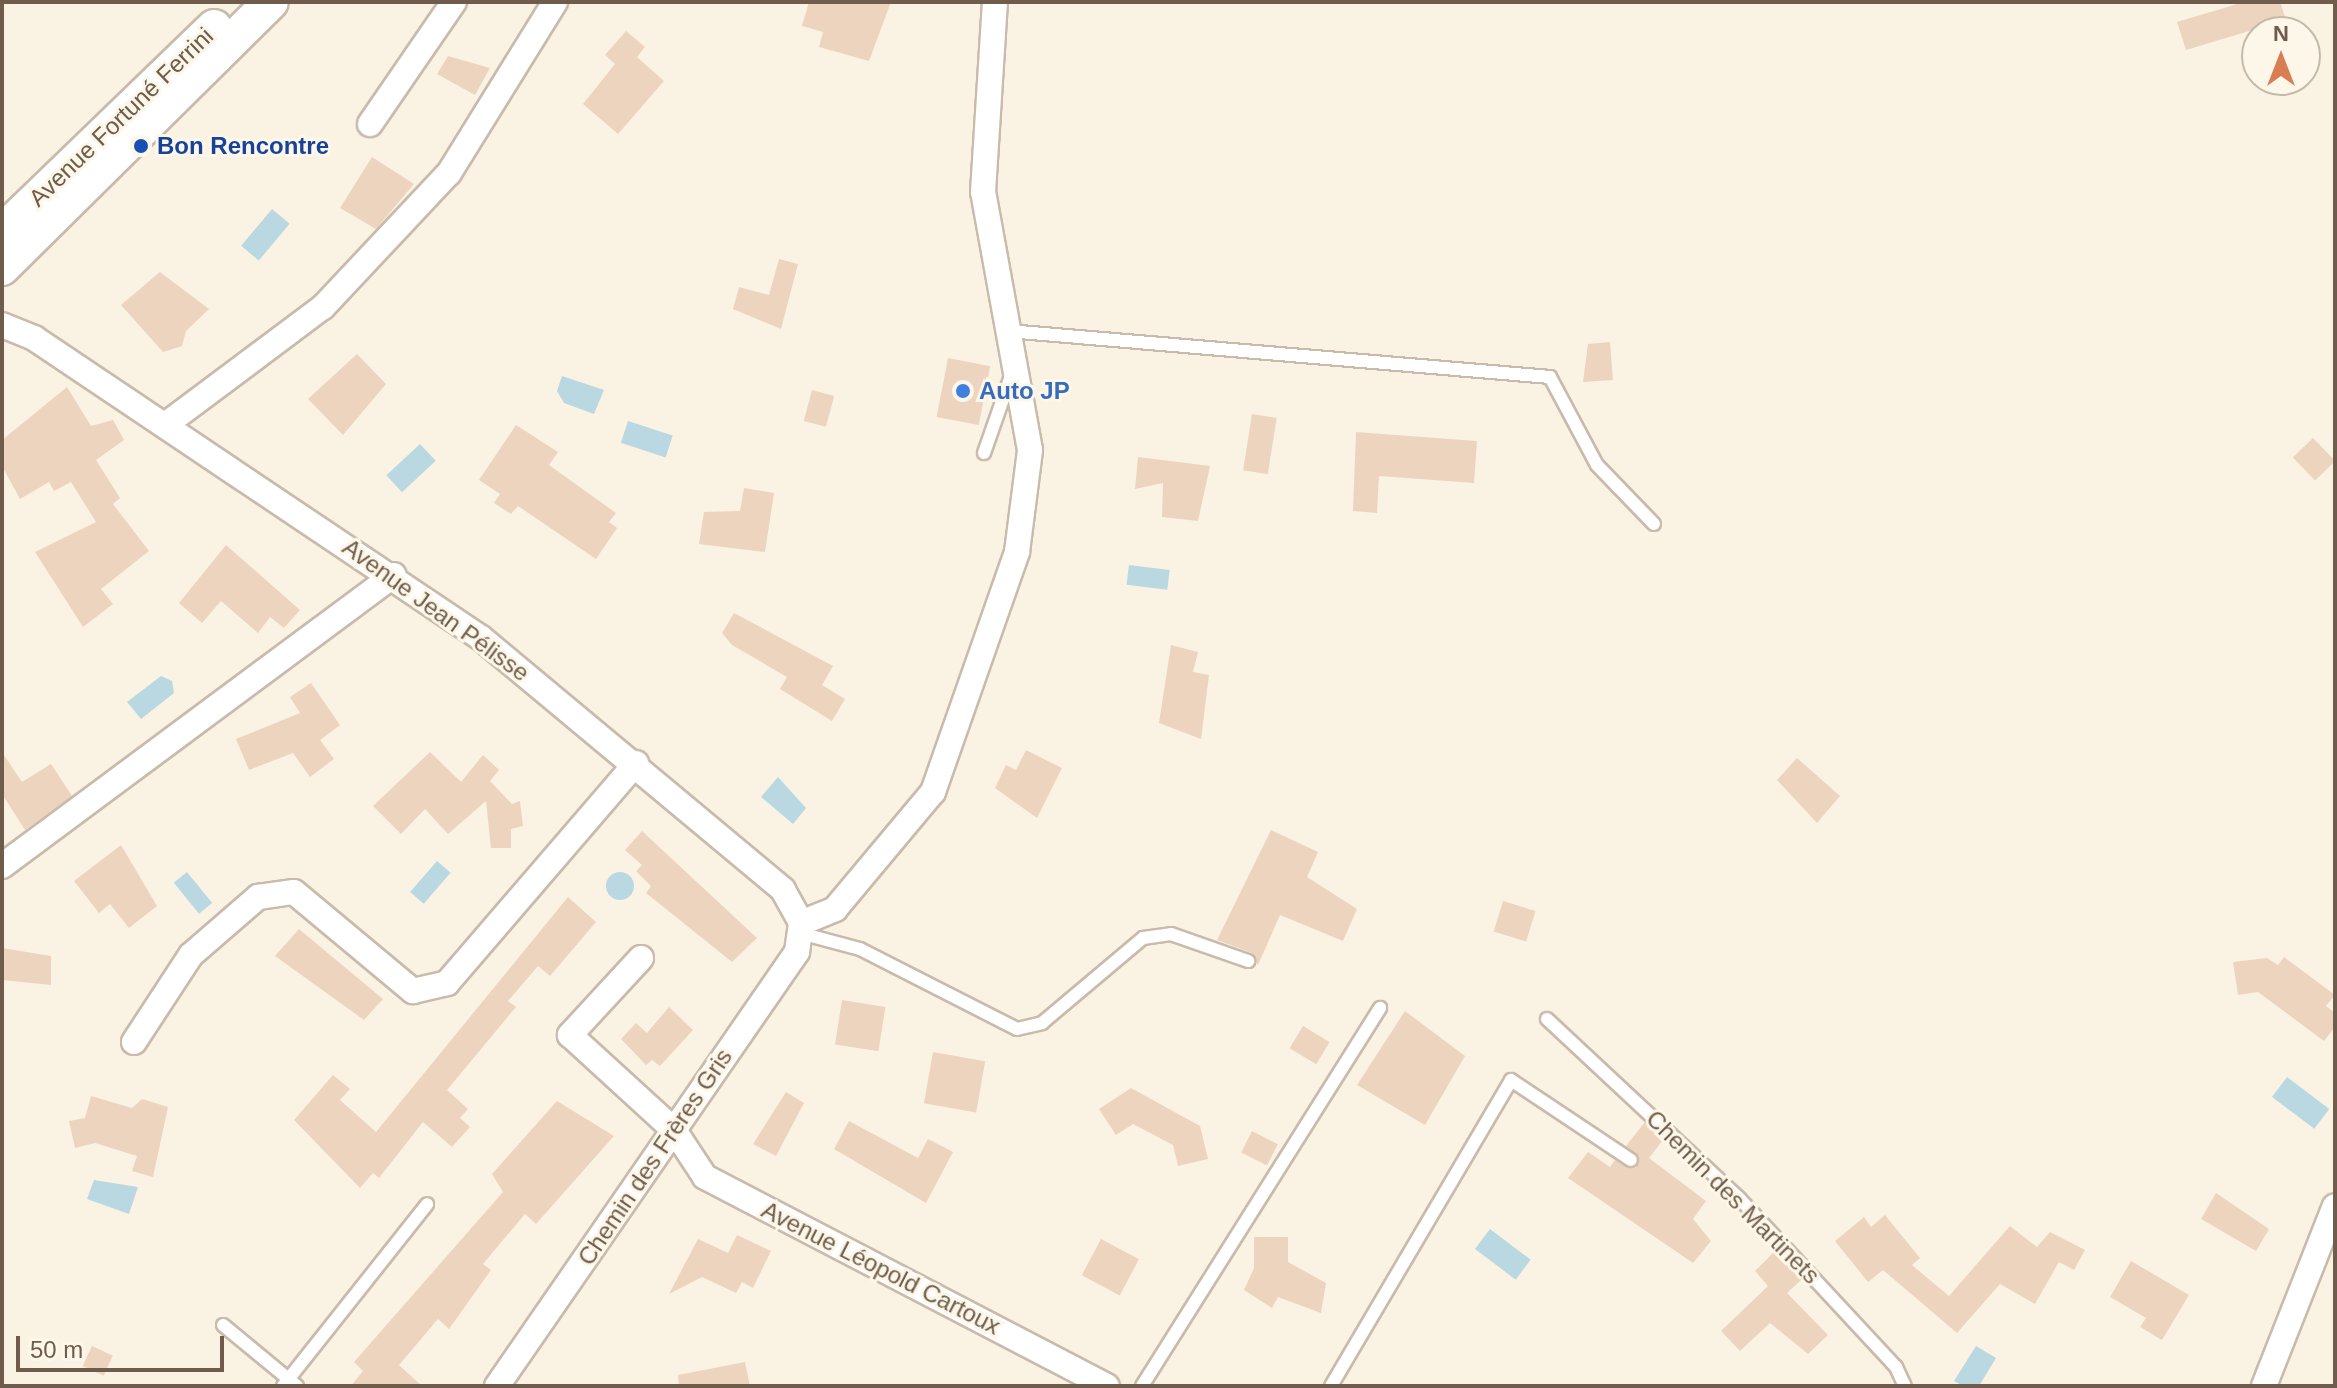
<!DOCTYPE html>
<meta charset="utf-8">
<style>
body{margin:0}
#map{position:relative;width:2337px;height:1388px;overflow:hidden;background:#faf3e3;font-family:Arial,sans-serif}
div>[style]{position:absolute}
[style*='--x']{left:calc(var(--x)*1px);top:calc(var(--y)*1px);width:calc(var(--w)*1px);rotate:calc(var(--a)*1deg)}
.water>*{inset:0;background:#bad8e1;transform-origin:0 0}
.round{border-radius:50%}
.building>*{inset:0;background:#edd4be;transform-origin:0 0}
.roads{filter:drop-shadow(2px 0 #c9bbab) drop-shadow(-2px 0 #c9bbab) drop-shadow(0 2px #c9bbab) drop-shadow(0 -2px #c9bbab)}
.service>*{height:12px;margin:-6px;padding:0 6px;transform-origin:6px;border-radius:6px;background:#fff}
.minor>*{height:24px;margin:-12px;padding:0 12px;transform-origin:12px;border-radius:12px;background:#fff}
.secondary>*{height:34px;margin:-17px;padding:0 17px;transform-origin:17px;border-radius:17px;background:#fff}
.dots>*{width:22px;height:22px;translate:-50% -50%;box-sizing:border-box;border:4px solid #fdf7e9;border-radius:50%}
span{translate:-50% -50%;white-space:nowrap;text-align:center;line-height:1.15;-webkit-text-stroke:6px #fdf7e9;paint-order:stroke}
.street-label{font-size:24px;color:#6f5c4c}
.transit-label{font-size:24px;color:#164399;font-weight:700}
.left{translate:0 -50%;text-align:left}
.shop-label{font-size:24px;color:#366cbe;font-weight:700}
.frame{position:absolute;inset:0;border:4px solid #6f5c4c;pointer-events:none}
.north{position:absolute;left:2241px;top:16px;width:80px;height:80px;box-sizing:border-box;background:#fdf7e9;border:2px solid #c4b9aa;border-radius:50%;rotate:0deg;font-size:22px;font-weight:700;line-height:32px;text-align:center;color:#6f5c4c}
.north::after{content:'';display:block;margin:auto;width:28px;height:36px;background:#d97d53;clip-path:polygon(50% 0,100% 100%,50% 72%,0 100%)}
.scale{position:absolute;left:16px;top:1336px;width:208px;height:36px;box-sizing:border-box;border:4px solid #6f5c4c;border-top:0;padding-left:10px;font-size:24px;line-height:28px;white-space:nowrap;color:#6f5c4c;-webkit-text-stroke:6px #fdf7e9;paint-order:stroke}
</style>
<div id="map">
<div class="water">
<i style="left:272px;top:209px;width:23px;height:48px;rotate:40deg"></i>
<i style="clip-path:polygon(562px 376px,604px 390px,594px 414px,564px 403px,557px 391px)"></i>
<i style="left:628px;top:421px;width:47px;height:23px;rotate:18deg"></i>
<i style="left:420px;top:444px;width:23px;height:46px;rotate:47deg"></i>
<i style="left:1129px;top:565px;width:41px;height:20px;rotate:7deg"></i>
<i style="clip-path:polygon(161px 676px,172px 681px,174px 693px,141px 719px,127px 702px)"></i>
<i style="clip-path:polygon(778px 777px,806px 808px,793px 824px,761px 797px)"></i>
<i style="left:437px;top:861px;width:18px;height:41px;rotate:41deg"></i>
<i class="round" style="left:606px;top:872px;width:28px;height:28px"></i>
<i style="left:187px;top:872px;width:40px;height:17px;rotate:51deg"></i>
<i style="left:2287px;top:1077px;width:53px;height:25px;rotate:37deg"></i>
<i style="clip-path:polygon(94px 1180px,138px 1187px,129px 1214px,87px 1199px)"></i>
<i style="left:1490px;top:1229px;width:51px;height:25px;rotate:37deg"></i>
<i style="clip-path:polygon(1976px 1346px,1996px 1358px,1979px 1386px,1963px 1386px,1954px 1381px)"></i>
</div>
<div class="building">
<i style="clip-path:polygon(809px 2px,891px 2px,869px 61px,819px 47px,823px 32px,802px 26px)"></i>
<i style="clip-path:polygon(2244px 2px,2280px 2px,2286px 20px,2186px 50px,2177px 22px)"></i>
<i style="clip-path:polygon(626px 31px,645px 47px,637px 57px,664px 81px,618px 134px,583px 104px,615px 64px,605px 55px)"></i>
<i style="clip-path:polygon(448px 56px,490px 68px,475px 95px,437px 74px)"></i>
<i style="clip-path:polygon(372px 157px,414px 184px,376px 229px,340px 208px)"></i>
<i style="clip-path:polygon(779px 259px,798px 264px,781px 329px,733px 309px,739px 287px,769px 295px)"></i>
<i style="clip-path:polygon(160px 272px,209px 309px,186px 331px,182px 346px,163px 352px,121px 305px)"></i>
<i style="clip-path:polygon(1610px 342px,1613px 380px,1583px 382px,1588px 344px)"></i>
<i style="clip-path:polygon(357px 354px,386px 384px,343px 435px,308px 399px)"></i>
<i style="left:948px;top:358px;width:43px;height:60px;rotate:11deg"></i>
<i style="clip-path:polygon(67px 387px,91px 426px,113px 420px,124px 440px,96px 460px,120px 498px,113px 504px,149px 551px,101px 589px,113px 604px,83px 627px,35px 552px,96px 522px,71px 482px,54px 491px,49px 482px,20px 499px,2px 466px,2px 440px)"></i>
<i style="left:812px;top:390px;width:23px;height:32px;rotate:15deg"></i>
<i style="left:1252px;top:414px;width:25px;height:57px;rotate:9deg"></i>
<i style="clip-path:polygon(516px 425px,558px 452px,549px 465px,616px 513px,609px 522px,617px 528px,596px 559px,518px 506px,511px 514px,494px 503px,500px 494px,479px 480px)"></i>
<i style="clip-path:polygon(1356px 432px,1477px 441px,1474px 483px,1379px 476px,1377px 513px,1353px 511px)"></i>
<i style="left:2313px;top:438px;width:32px;height:28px;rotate:46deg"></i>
<i style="clip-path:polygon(1138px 457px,1210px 466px,1198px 521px,1162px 517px,1163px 483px,1135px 489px)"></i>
<i style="clip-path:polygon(744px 488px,774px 493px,765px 552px,699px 544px,704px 512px,740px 511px)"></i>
<i style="clip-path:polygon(226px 545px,300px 610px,284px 628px,270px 617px,258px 633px,221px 601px,202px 623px,179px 603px)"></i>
<i style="clip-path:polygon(734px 613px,833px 666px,822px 685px,845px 699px,832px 721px,780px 689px,787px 677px,732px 645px,722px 633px)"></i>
<i style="clip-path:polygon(1171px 645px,1198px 652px,1193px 672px,1209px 675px,1201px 739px,1159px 723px)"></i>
<i style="clip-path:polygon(311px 683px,340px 725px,320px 740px,334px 759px,310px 777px,293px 753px,249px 770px,236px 739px,300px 713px,290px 697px)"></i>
<i style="clip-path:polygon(1026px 750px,1062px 768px,1037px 818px,995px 788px,1006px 765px,1016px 770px)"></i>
<i style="clip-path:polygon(2px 752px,22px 782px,51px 764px,72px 796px,25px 830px,2px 794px)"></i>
<i style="clip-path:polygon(430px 752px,461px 782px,483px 755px,499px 770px,490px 781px,512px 804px,520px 801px,523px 826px,511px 829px,511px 848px,491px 848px,486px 801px,448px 834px,425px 809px,401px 834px,373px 806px)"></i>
<i style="clip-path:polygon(1797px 758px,1840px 796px,1817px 823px,1777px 780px)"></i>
<i style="clip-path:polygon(1271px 830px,1318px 852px,1307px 877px,1357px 909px,1343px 941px,1280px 915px,1258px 965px,1252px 953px,1217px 940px)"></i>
<i style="clip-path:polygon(642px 831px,757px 938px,732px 962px,646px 893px,651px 886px,636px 871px,642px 865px,625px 850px)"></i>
<i style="clip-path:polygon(121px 845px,157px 906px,129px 928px,110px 904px,99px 913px,74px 881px)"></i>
<i style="clip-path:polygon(568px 897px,596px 922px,550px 976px,538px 966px,508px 1001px,516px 1007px,447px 1090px,468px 1109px,460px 1118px,470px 1127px,452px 1147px,423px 1122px,379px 1178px,373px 1173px,360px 1188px,294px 1120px,333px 1075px,350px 1089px,340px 1100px,376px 1132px)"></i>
<i style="left:1503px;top:901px;width:34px;height:32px;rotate:17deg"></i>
<i style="clip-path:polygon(299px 929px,383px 999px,364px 1020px,275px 956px)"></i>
<i style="clip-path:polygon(2px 948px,51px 956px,51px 985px,2px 980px)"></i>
<i style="clip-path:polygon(2284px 957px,2335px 995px,2326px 1006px,2335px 1013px,2335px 1027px,2324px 1041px,2258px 992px,2238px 995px,2233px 962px,2267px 958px,2278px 965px)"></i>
<i style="left:842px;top:1000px;width:44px;height:45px;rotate:9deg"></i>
<i style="clip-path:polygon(669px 1007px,693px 1030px,660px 1066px,652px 1060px,646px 1065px,621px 1039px,636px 1023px,647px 1033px)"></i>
<i style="clip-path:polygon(1405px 1011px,1465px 1056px,1425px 1125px,1357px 1085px)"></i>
<i style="left:1303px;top:1026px;width:31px;height:26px;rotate:31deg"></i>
<i style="left:933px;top:1052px;width:53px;height:52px;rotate:10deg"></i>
<i style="clip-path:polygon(1131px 1088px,1200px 1126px,1208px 1159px,1178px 1166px,1173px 1145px,1133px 1124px,1116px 1135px,1099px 1109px)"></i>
<i style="clip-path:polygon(786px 1092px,804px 1103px,776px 1156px,753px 1144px)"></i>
<i style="clip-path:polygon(91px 1096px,132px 1108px,142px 1099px,168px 1107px,153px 1177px,132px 1171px,137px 1156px,95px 1143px,75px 1148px,69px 1121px,85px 1118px)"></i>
<i style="clip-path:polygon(557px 1101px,614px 1136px,536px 1224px,525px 1214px,483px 1264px,491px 1270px,449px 1329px,438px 1319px,399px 1365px,422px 1386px,351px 1386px,363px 1371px,354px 1362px,503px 1192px,492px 1174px)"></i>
<i style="clip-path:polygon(849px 1121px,918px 1158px,928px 1139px,953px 1152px,926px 1203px,834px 1149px)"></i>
<i style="clip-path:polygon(1645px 1122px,1663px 1140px,1649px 1158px,1706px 1201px,1693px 1219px,1711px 1241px,1693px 1263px,1568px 1178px,1588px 1152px,1610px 1167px,1615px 1160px,1636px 1168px,1639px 1157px,1626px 1146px)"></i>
<i style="left:1252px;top:1131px;width:29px;height:24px;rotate:27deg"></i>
<i style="clip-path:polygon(2216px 1193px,2269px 1229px,2256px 1251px,2201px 1219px)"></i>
<i style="clip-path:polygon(1885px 1215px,1920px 1258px,1912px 1265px,1949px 1296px,2010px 1226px,2037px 1247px,2050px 1232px,2085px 1250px,2074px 1270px,2059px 1262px,2035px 1304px,2000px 1284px,1957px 1333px,1883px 1270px,1868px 1282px,1835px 1241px,1864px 1217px,1871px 1227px)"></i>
<i style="clip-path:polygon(737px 1235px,771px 1251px,753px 1288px,742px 1282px,736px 1293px,702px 1277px,669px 1294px,698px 1239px,728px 1253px)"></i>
<i style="clip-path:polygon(1254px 1237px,1288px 1237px,1288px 1262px,1326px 1283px,1321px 1313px,1278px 1297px,1272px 1308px,1244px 1290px,1254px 1268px)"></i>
<i style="left:1101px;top:1239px;width:43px;height:41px;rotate:28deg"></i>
<i style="clip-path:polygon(1774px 1252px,1801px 1280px,1787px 1293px,1828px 1335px,1808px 1354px,1770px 1323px,1740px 1351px,1721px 1331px,1768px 1286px,1755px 1271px)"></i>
<i style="clip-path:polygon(2131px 1261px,2189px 1295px,2162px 1340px,2140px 1327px,2146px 1318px,2110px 1297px)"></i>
<i style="left:92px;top:1346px;width:23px;height:22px;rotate:25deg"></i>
<i style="clip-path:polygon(745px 1362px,750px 1386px,679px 1386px,678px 1375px)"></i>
</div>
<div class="roads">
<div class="service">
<i style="--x:1008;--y:331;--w:544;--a:4.85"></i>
<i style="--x:1550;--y:377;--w:100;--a:61.9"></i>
<i style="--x:1597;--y:465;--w:82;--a:46"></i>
<i style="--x:984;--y:453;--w:82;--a:-70.7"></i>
<i style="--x:800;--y:933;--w:62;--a:14.9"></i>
<i style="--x:860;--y:949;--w:176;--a:27"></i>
<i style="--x:1017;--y:1029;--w:26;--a:-13"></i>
<i style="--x:1042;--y:1023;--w:132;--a:-40.1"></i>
<i style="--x:1143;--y:938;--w:28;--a:-8"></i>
<i style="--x:1171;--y:934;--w:82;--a:19.3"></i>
<i style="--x:1547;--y:1019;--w:262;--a:43"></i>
<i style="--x:1739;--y:1198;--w:231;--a:47.1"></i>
<i style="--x:1896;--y:1367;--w:21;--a:65"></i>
<i style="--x:223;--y:1325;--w:96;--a:39.5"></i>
<i style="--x:283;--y:1386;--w:232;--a:-51.6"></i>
<i style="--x:1142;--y:1386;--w:447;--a:-57.8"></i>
<i style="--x:1331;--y:1386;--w:355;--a:-59.5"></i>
<i style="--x:1511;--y:1080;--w:144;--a:33.7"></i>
</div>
<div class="minor">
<i style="--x:370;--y:124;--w:148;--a:-55.5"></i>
<i style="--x:2;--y:325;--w:35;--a:22"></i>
<i style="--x:34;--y:338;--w:538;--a:33.87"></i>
<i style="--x:481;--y:638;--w:393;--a:39.8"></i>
<i style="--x:783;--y:890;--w:38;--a:61"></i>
<i style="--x:165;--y:425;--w:197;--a:-36.8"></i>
<i style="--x:323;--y:307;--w:184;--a:-46.8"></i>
<i style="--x:449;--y:173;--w:201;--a:-58.2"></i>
<i style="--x:2;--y:866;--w:488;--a:-36.6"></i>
<i style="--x:801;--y:923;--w:37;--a:-22"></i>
<i style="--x:835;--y:909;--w:153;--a:-50.1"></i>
<i style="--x:933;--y:792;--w:254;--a:-70.7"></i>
<i style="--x:1017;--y:552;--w:103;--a:-82.7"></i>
<i style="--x:1030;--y:450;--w:262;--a:-100.3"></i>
<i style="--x:983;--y:192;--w:190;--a:-86.4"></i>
<i style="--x:641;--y:958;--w:105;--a:132.7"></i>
<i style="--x:570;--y:1035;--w:141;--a:42.4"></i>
<i style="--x:674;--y:1130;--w:56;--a:56.6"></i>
<i style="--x:705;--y:1177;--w:453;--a:27.5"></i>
<i style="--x:134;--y:1042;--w:104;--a:-56.8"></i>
<i style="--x:191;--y:955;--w:89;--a:-40.9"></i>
<i style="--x:258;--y:897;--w:36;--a:-8"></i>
<i style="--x:294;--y:892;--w:155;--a:39.8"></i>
<i style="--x:413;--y:991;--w:35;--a:-13"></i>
<i style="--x:447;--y:983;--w:290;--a:-49.3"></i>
<i style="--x:497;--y:1386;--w:528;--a:-55.35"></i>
<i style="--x:797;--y:952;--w:29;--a:-82"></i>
<i style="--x:2264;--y:1386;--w:193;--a:-68.5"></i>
</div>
<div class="secondary">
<i style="--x:2;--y:232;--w:295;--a:-44"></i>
<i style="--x:2;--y:268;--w:378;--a:-44.7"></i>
</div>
</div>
<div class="dots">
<i style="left:141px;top:146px;background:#1a4fb4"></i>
<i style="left:963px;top:391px;background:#3f7fe0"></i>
</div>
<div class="street-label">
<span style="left:121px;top:117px;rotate:-44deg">Avenue Fortuné Ferrini</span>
<span style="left:436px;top:610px;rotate:36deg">Avenue Jean Pélisse</span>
<span style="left:655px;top:1157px;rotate:-56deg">Chemin des Frères Gris</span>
<span style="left:1733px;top:1197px;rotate:45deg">Chemin des Martinets</span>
<span style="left:881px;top:1268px;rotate:27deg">Avenue Léopold Cartoux</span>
</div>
<div class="transit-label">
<span class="left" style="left:157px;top:146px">Bon Rencontre</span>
</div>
<div class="shop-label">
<span class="left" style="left:979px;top:391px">Auto JP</span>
</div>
<div class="frame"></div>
<div class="north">N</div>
<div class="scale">50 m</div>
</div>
